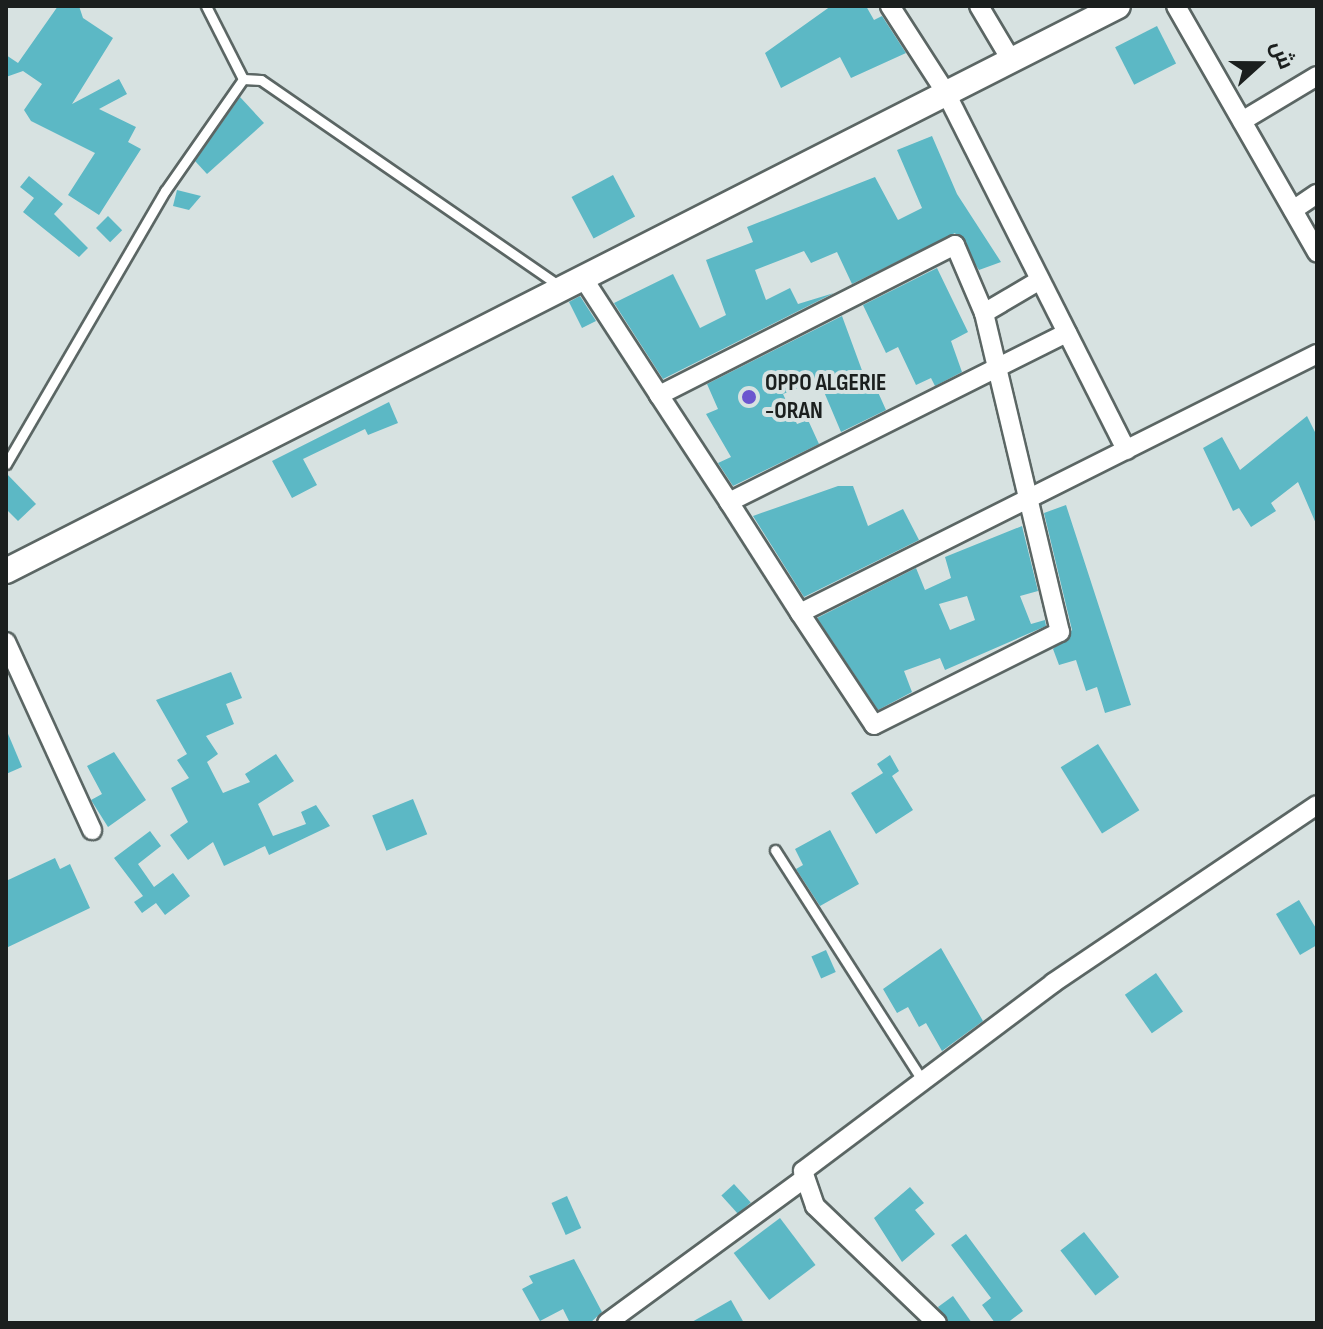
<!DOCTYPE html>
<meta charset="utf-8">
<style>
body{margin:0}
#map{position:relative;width:1323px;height:1329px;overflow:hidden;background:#d7e2e1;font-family:"Sofia Sans Condensed",Cairo,sans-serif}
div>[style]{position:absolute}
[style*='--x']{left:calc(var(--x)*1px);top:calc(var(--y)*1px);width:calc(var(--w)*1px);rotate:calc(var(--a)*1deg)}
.building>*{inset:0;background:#5cb8c5;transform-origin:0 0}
.roads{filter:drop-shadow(2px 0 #5b6664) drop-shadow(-2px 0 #5b6664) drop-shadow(0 2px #5b6664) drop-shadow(0 -2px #5b6664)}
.lane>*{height:9px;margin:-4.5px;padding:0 4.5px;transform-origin:4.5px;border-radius:4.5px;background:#fff}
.street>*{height:18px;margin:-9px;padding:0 9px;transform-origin:9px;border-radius:9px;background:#fff}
.secondary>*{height:24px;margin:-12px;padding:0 12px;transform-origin:12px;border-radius:12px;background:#fff}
.dots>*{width:22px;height:22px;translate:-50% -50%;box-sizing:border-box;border:4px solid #d7e2e1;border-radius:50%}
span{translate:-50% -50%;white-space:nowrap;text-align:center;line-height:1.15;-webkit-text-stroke:8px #d7e2e1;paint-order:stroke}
.poi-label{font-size:24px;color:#1b1f1e;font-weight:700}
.left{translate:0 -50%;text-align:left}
.frame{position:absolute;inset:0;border:8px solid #1b1f1e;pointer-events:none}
.north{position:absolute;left:1219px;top:24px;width:80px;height:80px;-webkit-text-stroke:6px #d7e2e1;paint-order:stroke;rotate:69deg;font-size:22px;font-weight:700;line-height:32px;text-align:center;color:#1b1f1e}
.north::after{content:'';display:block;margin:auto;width:28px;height:36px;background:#1b1f1e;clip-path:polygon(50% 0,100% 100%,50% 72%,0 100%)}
</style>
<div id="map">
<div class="building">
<i style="clip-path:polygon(58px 6px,79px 6px,83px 18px,113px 38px,72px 104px,119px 79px,127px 94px,99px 109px,136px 127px,128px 142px,141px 149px,99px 215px,68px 195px,95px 153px,31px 121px,24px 110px,42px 84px,23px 71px,6px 77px,6px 55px,18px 63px)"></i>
<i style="clip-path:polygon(831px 6px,866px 6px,874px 20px,882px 16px,906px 53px,851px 78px,840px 57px,781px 88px,765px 53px)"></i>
<i style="left:1157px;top:26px;width:42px;height:47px;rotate:63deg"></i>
<i style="clip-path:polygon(240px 97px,264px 123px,207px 174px,195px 161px)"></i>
<i style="clip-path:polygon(932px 136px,957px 194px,1001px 262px,979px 270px,955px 233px,852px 284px,837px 252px,811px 263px,804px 251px,755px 270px,766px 300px,790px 288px,798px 304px,834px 293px,663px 379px,614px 303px,673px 274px,700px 328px,726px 315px,706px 260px,753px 242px,747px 227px,875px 177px,898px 220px,922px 208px,897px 150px)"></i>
<i style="left:613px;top:175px;width:47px;height:47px;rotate:62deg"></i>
<i style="clip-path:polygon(29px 176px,63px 204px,54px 214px,88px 248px,79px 257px,23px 212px,34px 198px,20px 187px)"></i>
<i style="clip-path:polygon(177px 190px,201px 196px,189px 210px,173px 206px)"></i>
<i style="left:108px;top:216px;width:20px;height:17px;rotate:45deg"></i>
<i style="clip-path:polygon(937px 268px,968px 332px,951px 341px,962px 372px,935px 386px,931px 378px,916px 385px,898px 347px,886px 353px,863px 305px)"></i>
<i style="clip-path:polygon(580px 296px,596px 321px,582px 328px,569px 302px)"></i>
<i style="clip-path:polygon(842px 316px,867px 384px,873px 381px,886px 410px,841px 432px,819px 380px,783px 394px,797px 424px,808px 420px,819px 444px,733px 486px,718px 463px,731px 457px,706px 414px,718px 409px,707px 384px)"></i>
<i style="clip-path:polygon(389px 402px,398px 423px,368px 435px,365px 429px,303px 459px,317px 485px,292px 498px,272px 461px)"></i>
<i style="clip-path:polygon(1307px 416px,1317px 436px,1317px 526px,1298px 482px,1271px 503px,1276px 511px,1251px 527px,1239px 508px,1233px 511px,1203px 448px,1222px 437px,1240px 470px)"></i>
<i style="clip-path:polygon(6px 473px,36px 504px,18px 521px,6px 509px)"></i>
<i style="clip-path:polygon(838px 486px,853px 486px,868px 526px,903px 509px,919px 540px,804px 597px,753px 516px)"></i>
<i style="clip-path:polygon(1066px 505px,1131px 705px,1105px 713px,1097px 687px,1086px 691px,1076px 660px,1059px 665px,1053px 649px,1072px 630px,1044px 513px)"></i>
<i style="clip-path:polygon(evenodd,1022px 526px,1038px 591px,1020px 596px,1031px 624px,1045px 620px,1046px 626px,945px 670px,940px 658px,904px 671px,912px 692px,878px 710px,817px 618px,916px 568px,925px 590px,951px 578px,945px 557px,1022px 526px,967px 596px,975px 620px,950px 630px,939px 604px,967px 596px)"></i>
<i style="clip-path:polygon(231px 672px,242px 698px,226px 704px,234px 724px,206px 736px,218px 754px,207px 762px,223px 793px,250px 782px,245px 774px,276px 754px,294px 781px,258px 804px,273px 836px,306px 824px,301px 812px,316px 805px,330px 826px,269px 855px,265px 846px,224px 866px,213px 842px,188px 860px,170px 835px,188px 822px,171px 788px,189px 778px,177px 760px,187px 754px,156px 700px)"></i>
<i style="clip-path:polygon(6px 729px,22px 767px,6px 774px)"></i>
<i style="left:1098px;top:744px;width:78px;height:44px;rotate:58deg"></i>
<i style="clip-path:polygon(114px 752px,146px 800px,108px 827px,91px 800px,102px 794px,87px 766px)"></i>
<i style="clip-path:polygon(890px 755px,899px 771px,892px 776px,913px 810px,876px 834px,851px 793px,883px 773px,877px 764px)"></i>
<i style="left:413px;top:799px;width:38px;height:44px;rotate:68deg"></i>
<i style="clip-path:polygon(830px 830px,859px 884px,820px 906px,796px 869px,803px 865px,795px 849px)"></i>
<i style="clip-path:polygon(150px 831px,161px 846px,138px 864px,154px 887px,173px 873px,190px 896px,165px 915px,156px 903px,142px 913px,134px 902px,143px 896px,114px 858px)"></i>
<i style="clip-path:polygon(55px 858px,60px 869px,70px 864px,90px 908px,6px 948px,6px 881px)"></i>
<i style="clip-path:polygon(1299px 900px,1317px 930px,1317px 945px,1300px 955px,1276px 914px)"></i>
<i style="clip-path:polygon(941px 948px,983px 1021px,942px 1051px,926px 1023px,919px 1027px,908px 1007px,897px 1013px,883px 989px)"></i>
<i style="left:826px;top:950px;width:24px;height:16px;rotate:66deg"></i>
<i style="left:1156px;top:973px;width:47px;height:38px;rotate:55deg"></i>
<i style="left:734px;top:1184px;width:25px;height:17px;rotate:48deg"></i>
<i style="clip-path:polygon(910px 1187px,924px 1203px,915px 1210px,935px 1234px,902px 1262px,874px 1218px)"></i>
<i style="left:567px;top:1196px;width:35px;height:17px;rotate:66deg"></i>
<i style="left:780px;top:1218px;width:59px;height:58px;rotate:53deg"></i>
<i style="left:1084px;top:1232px;width:57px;height:30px;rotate:52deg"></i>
<i style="clip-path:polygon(966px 1234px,1023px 1311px,1007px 1323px,995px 1323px,982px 1305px,991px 1298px,951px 1245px)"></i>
<i style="clip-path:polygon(574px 1259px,602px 1312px,590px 1323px,570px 1323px,563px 1309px,540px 1321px,522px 1289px,533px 1283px,529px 1276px)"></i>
<i style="clip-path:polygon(953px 1296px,972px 1323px,949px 1323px,938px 1307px)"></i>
<i style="clip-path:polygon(731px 1300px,744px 1323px,690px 1323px)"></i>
</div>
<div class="roads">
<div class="lane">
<i style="--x:206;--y:6;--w:82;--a:63.1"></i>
<i style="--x:6;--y:464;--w:316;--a:-59.8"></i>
<i style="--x:165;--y:191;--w:136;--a:-55.1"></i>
<i style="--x:243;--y:79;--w:18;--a:3"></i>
<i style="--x:261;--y:80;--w:363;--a:34.6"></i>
<i style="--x:775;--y:850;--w:273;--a:57.4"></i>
</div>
<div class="street">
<i style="--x:890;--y:6;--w:103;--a:57.2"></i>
<i style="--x:946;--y:93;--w:400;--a:63.2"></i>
<i style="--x:979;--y:6;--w:63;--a:59.3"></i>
<i style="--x:1176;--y:6;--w:284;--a:60.2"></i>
<i style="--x:1242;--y:121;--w:87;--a:-31"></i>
<i style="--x:1293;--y:210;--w:29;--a:-34"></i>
<i style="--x:583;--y:278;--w:140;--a:57"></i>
<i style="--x:659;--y:395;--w:128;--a:56.8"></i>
<i style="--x:729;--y:502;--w:132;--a:57.4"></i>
<i style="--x:800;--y:613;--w:134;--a:56.5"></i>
<i style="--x:874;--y:725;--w:208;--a:-26.6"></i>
<i style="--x:1060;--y:632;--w:328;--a:-103.4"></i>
<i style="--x:984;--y:313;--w:74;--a:-113.1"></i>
<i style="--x:955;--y:245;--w:332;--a:153.1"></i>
<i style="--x:984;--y:313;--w:65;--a:-30.5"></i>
<i style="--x:729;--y:502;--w:378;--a:-26.6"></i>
<i style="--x:800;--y:613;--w:578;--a:-26.61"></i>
<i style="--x:6;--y:642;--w:207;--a:65.4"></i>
<i style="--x:607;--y:1323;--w:240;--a:-36.2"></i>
<i style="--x:937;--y:1323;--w:169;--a:-136.2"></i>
<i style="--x:815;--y:1206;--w:37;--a:-109"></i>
<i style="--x:803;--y:1171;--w:313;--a:-36.9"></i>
<i style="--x:1053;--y:983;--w:318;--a:-34"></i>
</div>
<div class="secondary">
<i style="--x:6;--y:571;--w:1247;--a:-26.93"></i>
</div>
</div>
<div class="dots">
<i style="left:749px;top:397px;background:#6c56cf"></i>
</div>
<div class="poi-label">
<span class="left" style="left:765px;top:397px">OPPO ALGERIE<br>-ORAN</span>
</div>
<div class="frame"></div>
<div class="north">ش</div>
</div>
